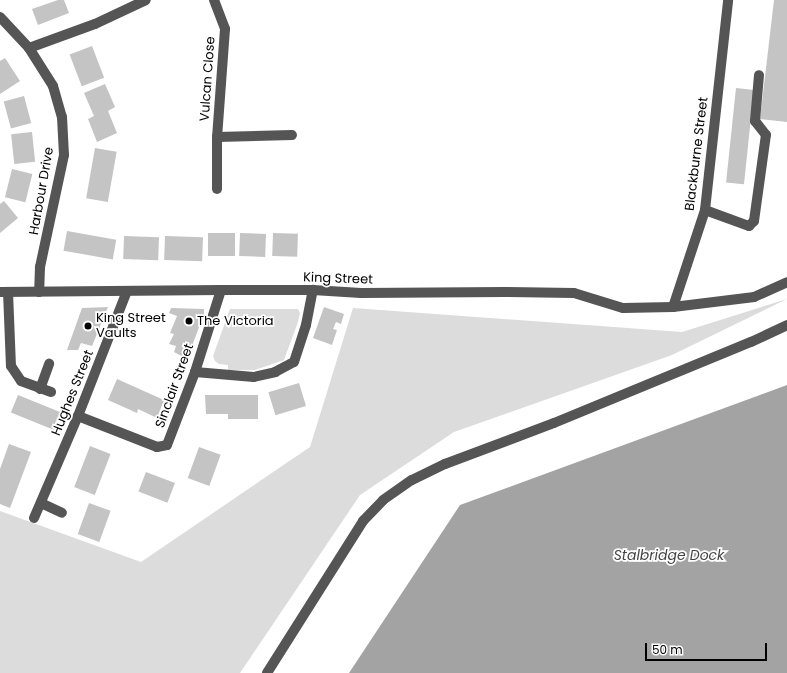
<!DOCTYPE html>
<style>
body{margin:0}
#map{position:relative;width:787px;height:673px;overflow:hidden;background:#fff;font-family:Poppins,sans-serif}
div>[style]{position:absolute}
[style*='--x']{left:calc(var(--x)*1px);top:calc(var(--y)*1px);width:calc(var(--w)*1px);rotate:calc(var(--a)*1deg)}
.green>*{inset:0;background:#dcdcdc}
.water>*{inset:0;background:#a3a3a3}
.building>*{inset:0;background:#c4c4c4;transform-origin:0 0}
.minor>*{height:10px;margin:-5px;padding:0 5px;transform-origin:5px;border-radius:5px;background:#555}
.dots>*{width:11px;height:11px;translate:-50% -50%;box-sizing:border-box;border:2px solid #fff;border-radius:50%}
span{translate:-50% -50%;white-space:nowrap;text-align:center;line-height:1.15;-webkit-text-stroke:3.5px #fff;paint-order:stroke}
.street-label{font-size:13px;color:#000}
.poi-label{font-size:13px;color:#000}
.left{translate:0 -50%;text-align:left}
.water-label{font-size:14px;color:#444;font-style:italic}
.scale{position:absolute;left:645px;top:643px;width:122px;height:18px;box-sizing:border-box;border:2px solid #000;border-top:0;padding-left:5px;font-size:12px;line-height:14px;white-space:nowrap;color:#000;-webkit-text-stroke:3px #fff;paint-order:stroke}
</style>
<div id="map">
<div class="green">
<i style="clip-path:polygon(787px 299px,672px 355px,454px 432px,360px 495px,240px 673px,0 673px,0 511px,141px 562px,310px 447px,353px 308px,682px 332px)"></i>
<i style="clip-path:polygon(230px 309px,298px 309px,300px 313px,298px 322px,284px 360px,255px 370px,228px 370px,228px 365px,219px 364px,215px 361px,213px 356px)"></i>
</div>
<div class="water">
<i style="clip-path:polygon(787px 385px,787px 673px,349px 673px,460px 505px)"></i>
</div>
<div class="building">
<i style="clip-path:polygon(58px 0,64px 0,69px 13px,38px 25px,32px 9px)"></i>
<i style="clip-path:polygon(774px 0,787px 0,787px 122px,760px 119px)"></i>
<i style="left:92px;top:46px;width:34px;height:24px;rotate:69deg"></i>
<i style="clip-path:polygon(5px 58px,20px 81px,0 94px,0 61px)"></i>
<i style="clip-path:polygon(105px 84px,115px 107px,108px 111px,117px 133px,97px 142px,88px 119px,94px 116px,84px 93px)"></i>
<i style="left:736px;top:88px;width:18px;height:95px;rotate:6deg"></i>
<i style="left:24px;top:96px;width:28px;height:21px;rotate:75deg"></i>
<i style="left:32px;top:132px;width:30px;height:21px;rotate:84deg"></i>
<i style="left:95px;top:148px;width:22px;height:51px;rotate:10deg"></i>
<i style="left:12px;top:169px;width:21px;height:29px;rotate:14deg"></i>
<i style="clip-path:polygon(4px 201px,18px 218px,0 233px,0 204px)"></i>
<i style="left:67px;top:231px;width:50px;height:20px;rotate:10deg"></i>
<i style="left:208px;top:233px;width:27px;height:23px"></i>
<i style="left:240px;top:233px;width:26px;height:23px;rotate:2deg"></i>
<i style="left:273px;top:233px;width:25px;height:23px;rotate:2deg"></i>
<i style="left:124px;top:236px;width:35px;height:23px;rotate:2deg"></i>
<i style="left:165px;top:236px;width:38px;height:24px;rotate:2deg"></i>
<i style="clip-path:polygon(108px 307px,92px 346px,81px 343px,78px 350px,67px 350px,82px 308px)"></i>
<i style="clip-path:polygon(324px 307px,344px 314px,341px 324px,336px 322px,333px 329px,337px 330px,332px 345px,313px 338px)"></i>
<i style="clip-path:polygon(171px 308px,204px 309px,204px 314px,187px 359px,174px 352px,176px 346px,169px 344px,174px 334px,170px 333px,177px 316px,169px 313px)"></i>
<i style="clip-path:polygon(117px 379px,164px 400px,157px 418px,138px 409px,137px 413px,108px 400px)"></i>
<i style="left:299px;top:383px;width:24px;height:32px;rotate:73deg"></i>
<i style="left:18px;top:395px;width:46px;height:19px;rotate:22deg"></i>
<i style="clip-path:polygon(205px 395px,258px 395px,258px 419px,228px 419px,228px 414px,206px 414px)"></i>
<i style="clip-path:polygon(9px 444px,31px 452px,10px 508px,0 504px,0 469px)"></i>
<i style="left:90px;top:446px;width:22px;height:44px;rotate:21deg"></i>
<i style="left:199px;top:447px;width:23px;height:33px;rotate:20deg"></i>
<i style="left:146px;top:472px;width:31px;height:21px;rotate:21deg"></i>
<i style="left:89px;top:503px;width:23px;height:33px;rotate:20deg"></i>
</div>
<div class="minor">
<i style="--x:214;--y:0;--w:31;--a:69"></i>
<i style="--x:225;--y:29;--w:108;--a:94.2"></i>
<i style="--x:217;--y:137;--w:52;--a:90"></i>
<i style="--x:0;--y:17;--w:42;--a:46.9"></i>
<i style="--x:29;--y:48;--w:45;--a:57.7"></i>
<i style="--x:53;--y:86;--w:32;--a:74"></i>
<i style="--x:62;--y:117;--w:38;--a:87"></i>
<i style="--x:64;--y:155;--w:115;--a:102.1"></i>
<i style="--x:40;--y:267;--w:25;--a:92"></i>
<i style="--x:29;--y:48;--w:70;--a:-20"></i>
<i style="--x:95;--y:24;--w:56;--a:-25.2"></i>
<i style="--x:217;--y:137;--w:75;--a:-1.5"></i>
<i style="--x:705;--y:210;--w:47;--a:20"></i>
<i style="--x:749;--y:226;--w:7;--a:-45"></i>
<i style="--x:754;--y:221;--w:87;--a:-82.1"></i>
<i style="--x:766;--y:135;--w:18;--a:-128"></i>
<i style="--x:755;--y:121;--w:46;--a:-85"></i>
<i style="--x:0;--y:292;--w:221;--a:-0.5"></i>
<i style="--x:221;--y:290;--w:92;--a:0"></i>
<i style="--x:313;--y:290;--w:48;--a:3.6"></i>
<i style="--x:361;--y:293;--w:143;--a:-0.4"></i>
<i style="--x:504;--y:292;--w:70;--a:0.8"></i>
<i style="--x:574;--y:293;--w:51;--a:17"></i>
<i style="--x:623;--y:308;--w:50;--a:-1.1"></i>
<i style="--x:673;--y:307;--w:82;--a:-7"></i>
<i style="--x:754;--y:297;--w:36;--a:-24"></i>
<i style="--x:8;--y:292;--w:74;--a:87.7"></i>
<i style="--x:11;--y:366;--w:18;--a:56"></i>
<i style="--x:21;--y:381;--w:32;--a:20"></i>
<i style="--x:673;--y:307;--w:102;--a:-71.7"></i>
<i style="--x:705;--y:210;--w:211;--a:-83.7"></i>
<i style="--x:195;--y:372;--w:59;--a:4.8"></i>
<i style="--x:254;--y:377;--w:22;--a:-13"></i>
<i style="--x:275;--y:372;--w:21;--a:-28"></i>
<i style="--x:294;--y:362;--w:39;--a:-72"></i>
<i style="--x:306;--y:325;--w:36;--a:-79"></i>
<i style="--x:40;--y:389;--w:27;--a:-70"></i>
<i style="--x:78;--y:416;--w:85;--a:21.4"></i>
<i style="--x:157;--y:447;--w:10;--a:-11"></i>
<i style="--x:167;--y:445;--w:78;--a:-69"></i>
<i style="--x:195;--y:372;--w:86;--a:-72.4"></i>
<i style="--x:41;--y:503;--w:23;--a:25"></i>
<i style="--x:34;--y:518;--w:111;--a:-66.7"></i>
<i style="--x:78;--y:416;--w:134;--a:-68.6"></i>
<i style="--x:267;--y:673;--w:180;--a:-57.7"></i>
<i style="--x:363;--y:521;--w:29;--a:-46"></i>
<i style="--x:383;--y:500;--w:35;--a:-35"></i>
<i style="--x:412;--y:480;--w:37;--a:-26"></i>
<i style="--x:445;--y:464;--w:116;--a:-20.6"></i>
<i style="--x:554;--y:423;--w:213;--a:-22.4"></i>
<i style="--x:751;--y:342;--w:40;--a:-25"></i>
</div>
<div class="dots">
<i style="left:189px;top:321px;background:#000"></i>
<i style="left:88px;top:326px;background:#000"></i>
</div>
<div class="street-label">
<span style="left:208px;top:79px;rotate:-86deg">Vulcan Close</span>
<span style="left:697px;top:154px;rotate:-83deg">Blackburne Street</span>
<span style="left:42px;top:191px;rotate:-80deg">Harbour Drive</span>
<span style="left:338px;top:279px;rotate:2deg">King Street</span>
<span style="left:175px;top:386px;rotate:-70deg">Sinclair Street</span>
<span style="left:73px;top:393px;rotate:-68deg">Hughes Street</span>
</div>
<div class="poi-label">
<span class="left" style="left:96px;top:326px">King Street<br>Vaults</span>
<span class="left" style="left:197px;top:321px">The Victoria</span>
</div>
<div class="water-label">
<span style="left:669px;top:555px">Stalbridge Dock</span>
</div>
<div class="scale">50 m</div>
</div>
